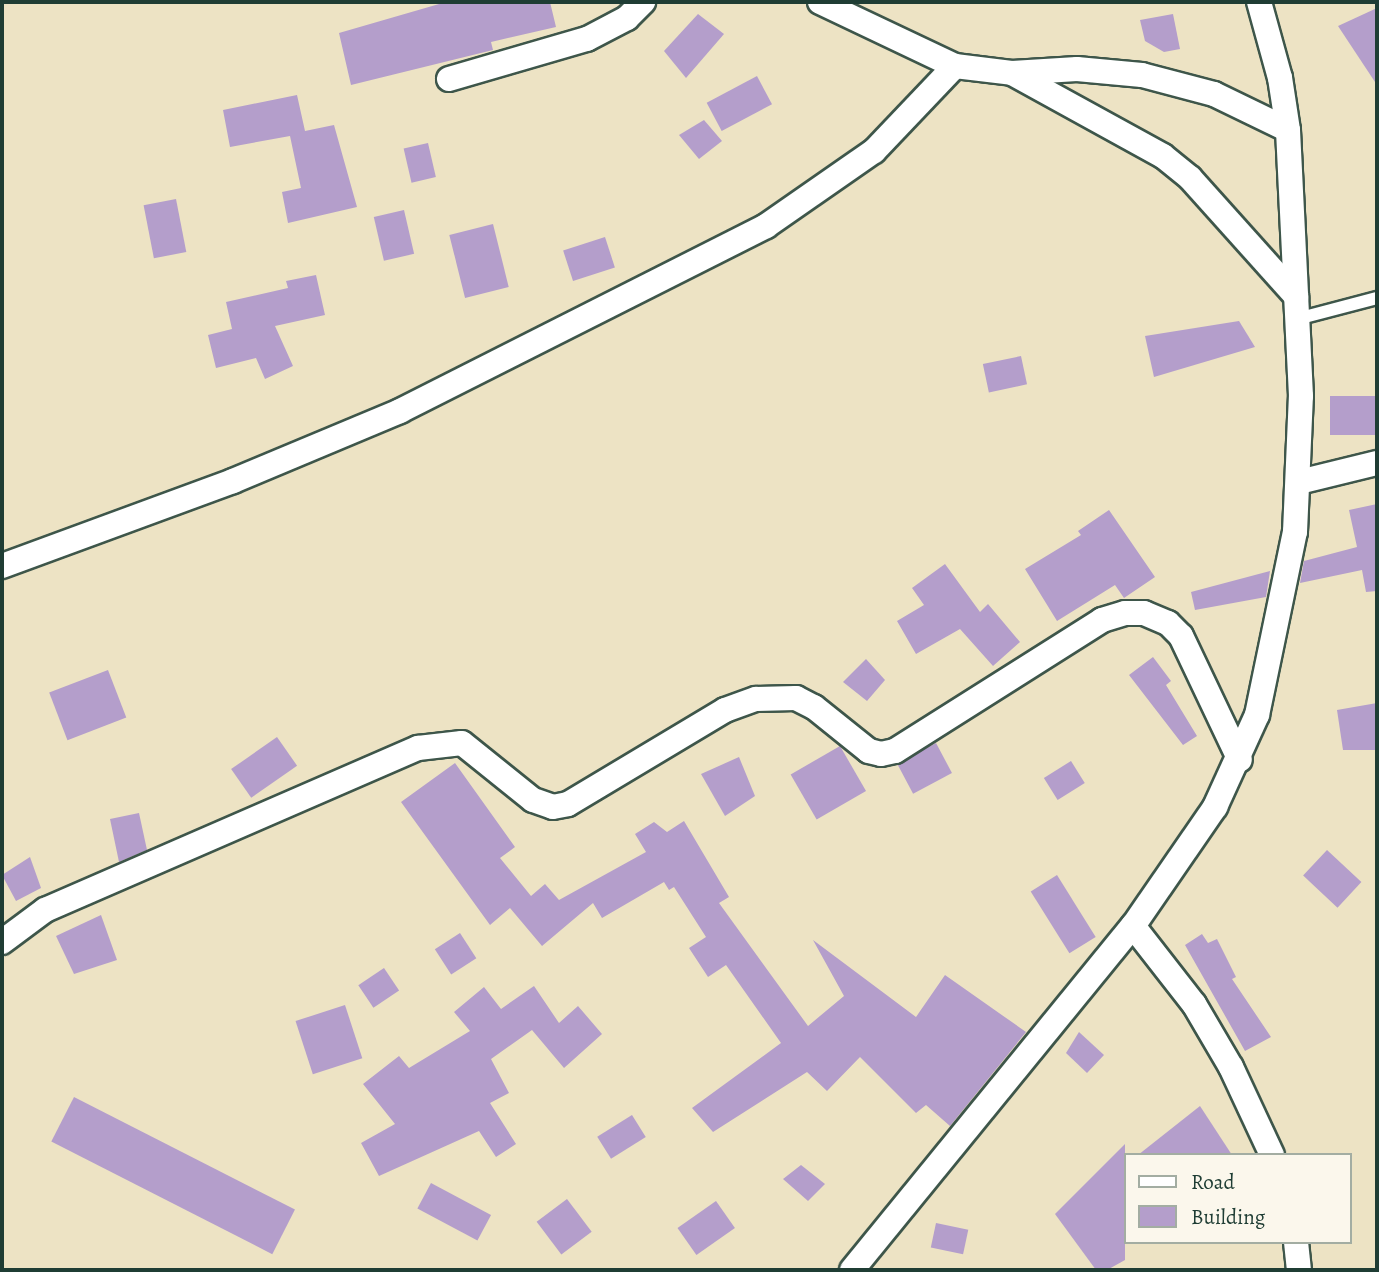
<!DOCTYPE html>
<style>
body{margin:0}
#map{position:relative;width:1379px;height:1272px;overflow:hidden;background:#ede3c4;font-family:Alegreya,serif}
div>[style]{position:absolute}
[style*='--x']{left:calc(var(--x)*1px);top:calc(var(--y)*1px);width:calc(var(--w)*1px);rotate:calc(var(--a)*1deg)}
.building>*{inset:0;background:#b49ecb;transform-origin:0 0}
.roads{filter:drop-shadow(2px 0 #3e564a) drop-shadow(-2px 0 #3e564a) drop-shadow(0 2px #3e564a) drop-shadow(0 -2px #3e564a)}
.lane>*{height:12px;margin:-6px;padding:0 6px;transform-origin:6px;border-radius:6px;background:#fff}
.street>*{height:24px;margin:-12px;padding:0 12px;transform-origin:12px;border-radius:12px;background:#fff}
span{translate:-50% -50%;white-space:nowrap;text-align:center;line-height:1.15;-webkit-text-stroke:7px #fbf7ec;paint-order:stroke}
.frame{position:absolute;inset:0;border:4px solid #1f3d34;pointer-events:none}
.legend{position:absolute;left:1124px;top:1153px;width:228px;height:91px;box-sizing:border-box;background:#fbf7ec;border:2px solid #a3ada2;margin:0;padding:9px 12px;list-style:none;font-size:21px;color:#1f3d34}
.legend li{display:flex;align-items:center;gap:14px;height:35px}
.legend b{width:35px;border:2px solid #a3ada2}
</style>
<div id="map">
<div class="building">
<i style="clip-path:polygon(446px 2px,550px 2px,556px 27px,491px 42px,493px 50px,351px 85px,339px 33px)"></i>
<i style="clip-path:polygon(1377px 8px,1377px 85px,1338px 26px)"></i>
<i style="clip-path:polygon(698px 14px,724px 34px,686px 78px,664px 51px)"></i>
<i style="clip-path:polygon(1173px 14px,1180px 49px,1164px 52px,1145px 41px,1140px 20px)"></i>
<i style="left:757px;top:76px;width:32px;height:57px;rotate:62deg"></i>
<i style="clip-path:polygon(297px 95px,305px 131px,334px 125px,357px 207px,288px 223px,282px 192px,301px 188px,290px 136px,230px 147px,223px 110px)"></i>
<i style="clip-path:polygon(704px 120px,722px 141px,699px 159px,679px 135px)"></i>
<i style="left:428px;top:143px;width:35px;height:25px;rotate:77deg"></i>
<i style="left:176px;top:199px;width:54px;height:33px;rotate:79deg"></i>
<i style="left:404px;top:210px;width:45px;height:31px;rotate:77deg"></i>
<i style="left:493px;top:224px;width:65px;height:45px;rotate:76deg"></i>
<i style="left:605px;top:237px;width:32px;height:44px;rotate:72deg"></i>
<i style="clip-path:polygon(316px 275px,325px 315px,275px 326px,293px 366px,265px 379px,256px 358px,216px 368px,208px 335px,232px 329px,226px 302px,288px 288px,286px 281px)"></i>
<i style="clip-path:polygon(1239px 321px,1255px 347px,1154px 377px,1145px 336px)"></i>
<i style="left:1021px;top:356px;width:29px;height:39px;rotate:78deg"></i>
<i style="left:1377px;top:396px;width:39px;height:47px;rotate:90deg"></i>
<i style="clip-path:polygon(1377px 504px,1377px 591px,1366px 592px,1362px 570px,1300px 583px,1304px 561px,1357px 547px,1349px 510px)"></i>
<i style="clip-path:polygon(1109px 510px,1155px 577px,1124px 598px,1115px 585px,1057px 621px,1025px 569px,1081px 535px,1078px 531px)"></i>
<i style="clip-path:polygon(945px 564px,980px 612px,988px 604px,1020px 642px,993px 666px,960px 629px,916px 654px,897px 621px,924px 605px,912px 588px)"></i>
<i style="clip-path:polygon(1270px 571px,1266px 597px,1195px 610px,1191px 592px)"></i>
<i style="clip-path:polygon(1153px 657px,1171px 681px,1166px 685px,1197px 736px,1183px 745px,1129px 675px)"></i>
<i style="clip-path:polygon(866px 659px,885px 680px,867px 701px,843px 682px)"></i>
<i style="left:108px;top:670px;width:51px;height:63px;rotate:69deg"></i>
<i style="clip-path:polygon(1377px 703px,1377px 750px,1343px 750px,1337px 710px)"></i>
<i style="left:277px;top:737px;width:35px;height:56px;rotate:55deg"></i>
<i style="left:936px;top:743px;width:34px;height:44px;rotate:62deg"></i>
<i style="left:840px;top:746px;width:52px;height:57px;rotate:60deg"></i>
<i style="clip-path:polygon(739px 757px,755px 796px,725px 816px,701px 774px)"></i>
<i style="left:1071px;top:761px;width:26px;height:32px;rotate:58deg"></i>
<i style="clip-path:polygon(455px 763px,515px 847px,500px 858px,531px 896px,545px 884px,559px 900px,646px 852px,635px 834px,654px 822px,667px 832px,684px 821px,729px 897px,719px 903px,808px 1026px,844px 996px,813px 940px,916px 1017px,945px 975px,1026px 1032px,950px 1126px,926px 1105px,916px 1113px,860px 1057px,827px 1091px,807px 1072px,713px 1132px,692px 1108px,781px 1043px,726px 965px,708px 977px,689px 948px,706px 937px,674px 887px,669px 890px,664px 882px,602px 918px,593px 903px,542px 946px,510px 908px,490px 925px,401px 802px)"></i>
<i style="clip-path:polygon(139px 813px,147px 850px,119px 862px,110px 819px)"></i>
<i style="left:1327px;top:850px;width:47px;height:35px;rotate:43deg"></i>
<i style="clip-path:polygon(30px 857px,41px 888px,16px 901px,2px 875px)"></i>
<i style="left:1057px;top:875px;width:73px;height:31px;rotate:58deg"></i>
<i style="clip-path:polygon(101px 915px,117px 960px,74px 974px,56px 936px)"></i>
<i style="left:460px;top:933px;width:30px;height:30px;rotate:57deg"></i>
<i style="clip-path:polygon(1202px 934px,1208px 943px,1217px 939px,1236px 977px,1232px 979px,1271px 1037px,1245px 1051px,1185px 945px)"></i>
<i style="left:384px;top:968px;width:27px;height:31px;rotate:56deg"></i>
<i style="clip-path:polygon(534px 986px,559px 1023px,578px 1006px,602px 1034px,564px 1068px,532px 1030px,491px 1059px,509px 1093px,490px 1103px,516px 1144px,496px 1157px,479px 1131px,379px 1176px,361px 1143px,395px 1124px,363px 1084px,399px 1056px,409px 1068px,470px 1031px,454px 1012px,484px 987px,501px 1009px)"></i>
<i style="left:345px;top:1005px;width:56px;height:52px;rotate:72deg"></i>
<i style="clip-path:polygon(1079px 1032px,1104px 1055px,1087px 1073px,1066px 1053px)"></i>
<i style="left:74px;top:1097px;width:248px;height:50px;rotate:27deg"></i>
<i style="clip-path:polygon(1200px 1106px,1232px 1155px,1138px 1155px)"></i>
<i style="left:632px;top:1115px;width:26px;height:41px;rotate:58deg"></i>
<i style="clip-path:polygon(1125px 1144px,1125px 1260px,1107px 1270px,1096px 1270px,1055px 1214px)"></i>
<i style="clip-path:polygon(801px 1165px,825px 1184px,808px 1201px,783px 1179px)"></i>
<i style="left:431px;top:1183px;width:68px;height:29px;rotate:28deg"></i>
<i style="left:567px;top:1199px;width:41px;height:38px;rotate:53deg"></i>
<i style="left:716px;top:1201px;width:33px;height:47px;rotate:55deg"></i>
<i style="left:936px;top:1223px;width:33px;height:25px;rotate:12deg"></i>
</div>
<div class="roads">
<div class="lane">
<i style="--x:1297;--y:319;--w:83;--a:-14.7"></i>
</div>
<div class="street">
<i style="--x:820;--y:2;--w:149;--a:25.4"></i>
<i style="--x:955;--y:66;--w:57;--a:7"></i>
<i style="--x:1012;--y:73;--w:65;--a:-3.5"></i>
<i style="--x:1077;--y:69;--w:65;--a:5.3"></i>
<i style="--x:1142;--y:75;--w:74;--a:14.8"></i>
<i style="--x:1214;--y:94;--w:82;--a:25.9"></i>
<i style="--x:1012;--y:73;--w:172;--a:28.8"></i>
<i style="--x:1163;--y:156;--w:35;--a:39"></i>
<i style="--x:1190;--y:178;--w:159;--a:48.1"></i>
<i style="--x:449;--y:79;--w:144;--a:-16.2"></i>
<i style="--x:587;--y:39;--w:45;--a:-27.7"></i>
<i style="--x:627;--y:18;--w:23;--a:-45"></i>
<i style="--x:1299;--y:482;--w:80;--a:-13.7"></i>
<i style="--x:2;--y:566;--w:246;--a:-20.2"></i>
<i style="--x:233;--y:481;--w:181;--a:-22.7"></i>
<i style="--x:400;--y:411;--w:410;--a:-26.8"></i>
<i style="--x:766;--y:226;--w:131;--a:-34.8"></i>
<i style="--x:874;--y:151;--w:117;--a:-46.4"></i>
<i style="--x:1133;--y:926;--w:99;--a:52"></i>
<i style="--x:1194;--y:1004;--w:73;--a:59.6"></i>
<i style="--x:1231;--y:1067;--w:97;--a:65"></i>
<i style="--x:2;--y:942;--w:54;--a:-36.7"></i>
<i style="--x:45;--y:910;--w:407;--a:-23.5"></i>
<i style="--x:418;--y:748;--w:44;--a:-6.5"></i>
<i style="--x:462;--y:743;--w:91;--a:38.8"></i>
<i style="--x:533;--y:800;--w:21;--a:19"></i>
<i style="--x:553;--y:807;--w:15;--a:-11"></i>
<i style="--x:568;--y:804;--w:183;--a:-30.9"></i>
<i style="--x:725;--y:710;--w:33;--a:-20"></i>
<i style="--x:756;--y:699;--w:40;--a:-1.4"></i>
<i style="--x:796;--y:698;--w:20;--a:27"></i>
<i style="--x:814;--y:707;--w:70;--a:38.7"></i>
<i style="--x:869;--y:751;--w:12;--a:14"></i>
<i style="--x:881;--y:754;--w:14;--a:-12"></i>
<i style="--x:895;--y:751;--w:245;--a:-32.3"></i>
<i style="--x:1102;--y:620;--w:24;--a:-17"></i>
<i style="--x:1125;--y:613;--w:19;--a:0"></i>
<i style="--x:1144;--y:613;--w:26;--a:23"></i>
<i style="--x:1168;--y:623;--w:18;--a:45"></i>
<i style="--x:1181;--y:636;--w:137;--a:64.6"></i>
<i style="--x:1296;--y:1242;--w:28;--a:84"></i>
<i style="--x:852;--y:1270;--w:444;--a:-50.8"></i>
<i style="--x:1133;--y:926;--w:145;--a:-55.4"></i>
<i style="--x:1215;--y:807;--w:101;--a:-65.5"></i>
<i style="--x:1257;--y:715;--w:187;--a:-78.3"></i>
<i style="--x:1295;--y:532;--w:136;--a:-87.5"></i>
<i style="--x:1301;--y:396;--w:266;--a:-92.8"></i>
<i style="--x:1288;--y:130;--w:53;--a:-98.7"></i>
<i style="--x:1280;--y:78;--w:79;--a:-105.4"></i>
</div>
</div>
<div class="frame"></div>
<ul class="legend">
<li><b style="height:9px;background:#fff"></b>Road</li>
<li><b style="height:19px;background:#b49ecb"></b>Building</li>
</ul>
</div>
